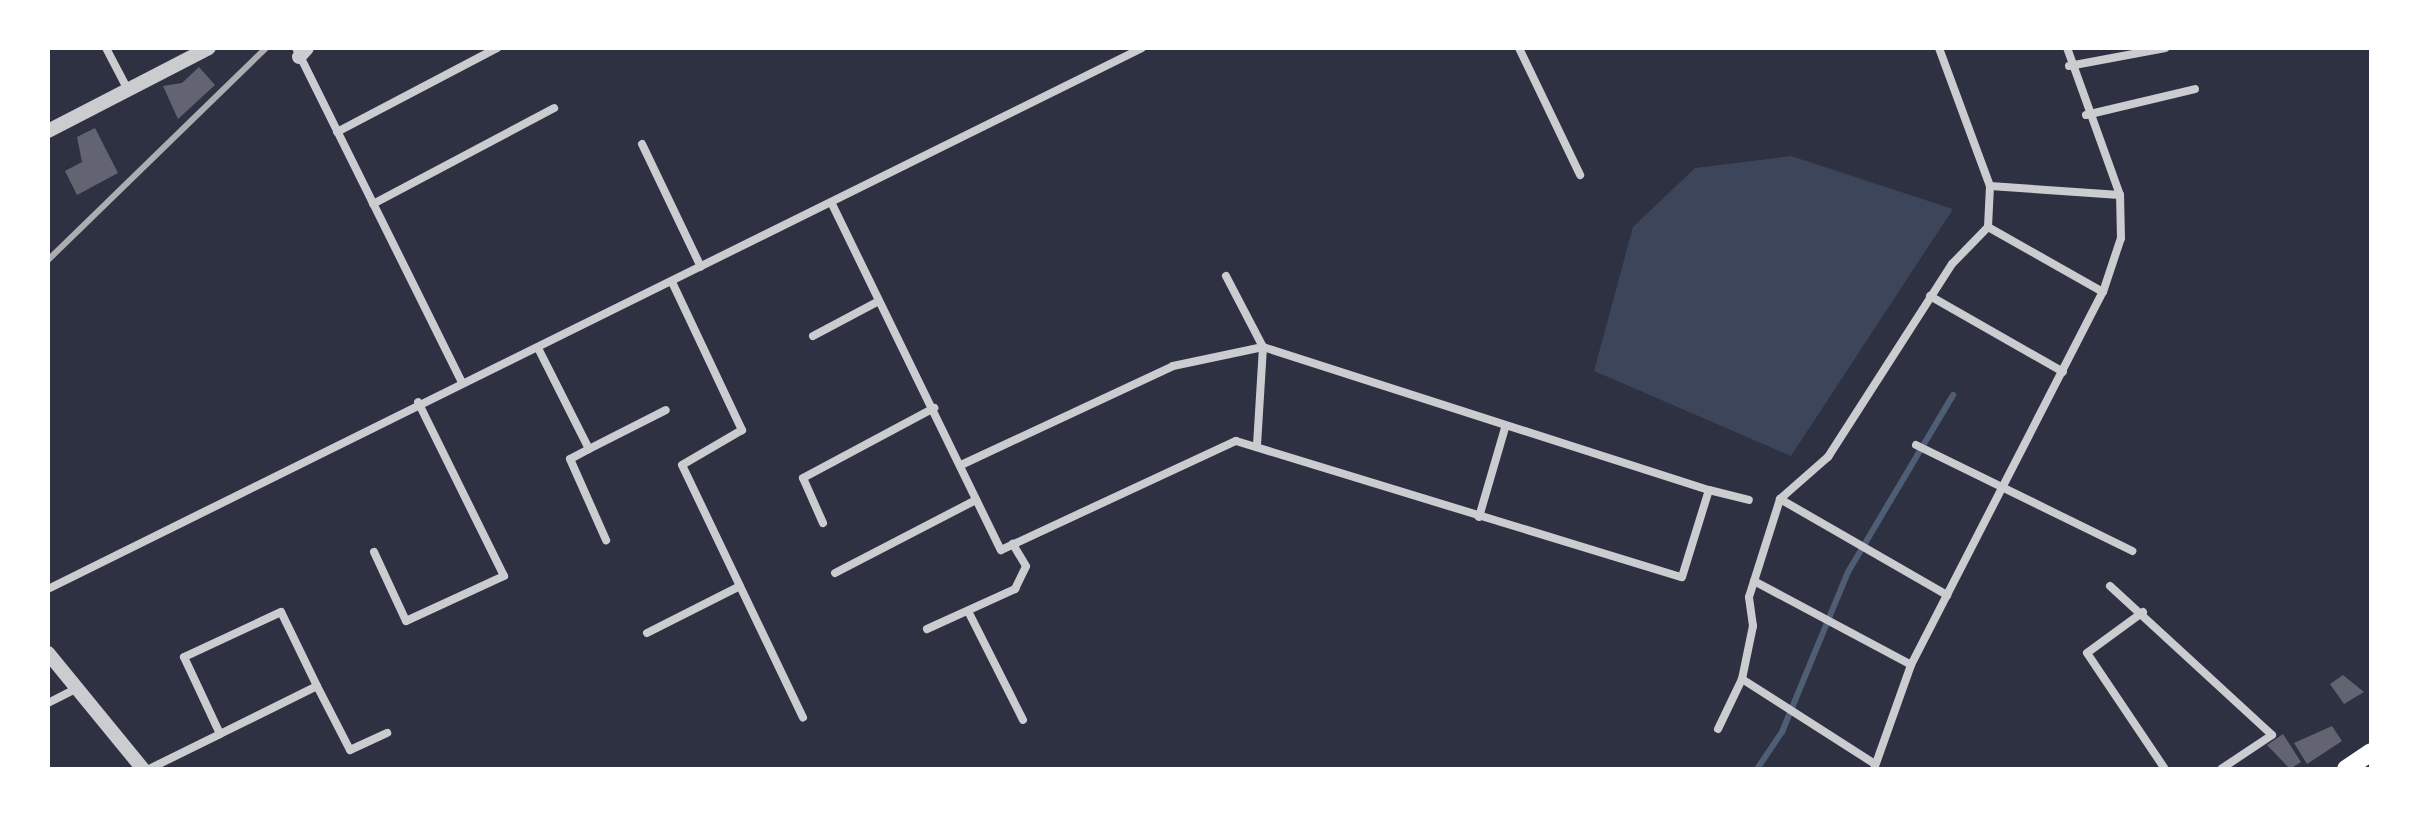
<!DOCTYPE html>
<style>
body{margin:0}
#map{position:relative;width:2419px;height:817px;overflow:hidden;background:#2d3142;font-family:Overpass,sans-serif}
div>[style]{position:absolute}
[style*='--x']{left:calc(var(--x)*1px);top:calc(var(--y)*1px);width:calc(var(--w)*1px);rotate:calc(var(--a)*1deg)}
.green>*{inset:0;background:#3c4559}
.stream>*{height:6px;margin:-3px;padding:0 3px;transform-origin:3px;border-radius:3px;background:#4f5d75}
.building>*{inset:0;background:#626471}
.minor>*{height:8px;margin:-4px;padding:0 4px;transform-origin:4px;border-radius:4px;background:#caccd0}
.tertiary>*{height:14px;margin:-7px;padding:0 7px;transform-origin:7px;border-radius:7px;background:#caccd0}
.primary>*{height:18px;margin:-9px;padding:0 9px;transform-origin:9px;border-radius:9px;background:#fff}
.rail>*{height:6px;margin:-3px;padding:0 3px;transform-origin:3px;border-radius:3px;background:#abadb3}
span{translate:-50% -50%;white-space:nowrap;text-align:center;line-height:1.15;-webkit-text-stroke:6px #fff;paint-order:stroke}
.frame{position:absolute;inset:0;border:50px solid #fff;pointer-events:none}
</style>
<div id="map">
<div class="green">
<i style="clip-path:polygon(1791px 156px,1953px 209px,1791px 456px,1594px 371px,1633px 227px,1695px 168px)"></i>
</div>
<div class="stream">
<i style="--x:1757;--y:769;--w:45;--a:-56"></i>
<i style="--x:1782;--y:732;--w:173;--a:-67.6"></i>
<i style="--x:1848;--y:572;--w:206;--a:-59.3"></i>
</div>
<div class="building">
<i style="clip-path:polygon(199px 67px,215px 85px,178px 119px,163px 86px,182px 83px)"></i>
<i style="clip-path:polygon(95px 128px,118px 173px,77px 195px,65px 171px,82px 162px,77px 137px)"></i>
<i style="clip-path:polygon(2343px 675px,2364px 692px,2344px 704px,2330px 684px)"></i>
<i style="clip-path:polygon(2332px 726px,2342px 741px,2307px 764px,2294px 743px)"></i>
<i style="clip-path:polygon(2283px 734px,2301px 762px,2290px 769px,2267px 745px)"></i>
</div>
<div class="minor">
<i style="--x:106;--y:48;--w:45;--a:62.3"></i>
<i style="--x:296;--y:48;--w:372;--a:63.6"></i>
<i style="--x:1519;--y:48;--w:141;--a:64.3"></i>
<i style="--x:2069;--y:66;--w:98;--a:-10.6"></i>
<i style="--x:2086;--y:115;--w:112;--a:-13.4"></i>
<i style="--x:337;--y:132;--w:181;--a:-27.7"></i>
<i style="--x:642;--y:144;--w:136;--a:64.4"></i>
<i style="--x:1990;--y:186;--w:130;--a:4"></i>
<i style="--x:373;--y:204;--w:205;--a:-27.9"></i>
<i style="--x:832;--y:204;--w:385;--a:64"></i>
<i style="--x:1001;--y:550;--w:259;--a:-24.9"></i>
<i style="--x:1236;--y:441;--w:466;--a:17"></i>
<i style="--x:1682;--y:577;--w:91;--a:-72.8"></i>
<i style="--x:1709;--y:490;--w:41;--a:14"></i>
<i style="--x:1988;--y:227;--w:132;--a:29.5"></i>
<i style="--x:1226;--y:276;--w:80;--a:62.5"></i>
<i style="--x:1263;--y:347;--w:98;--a:93.5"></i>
<i style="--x:672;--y:282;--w:164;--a:64.7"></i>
<i style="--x:742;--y:430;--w:69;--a:149.7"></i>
<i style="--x:682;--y:465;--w:280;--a:64.4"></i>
<i style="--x:1930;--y:296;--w:153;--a:29.7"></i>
<i style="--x:813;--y:336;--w:72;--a:-28"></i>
<i style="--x:538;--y:348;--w:113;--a:63.2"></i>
<i style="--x:589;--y:449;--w:86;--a:-26.9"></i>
<i style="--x:1916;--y:445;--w:241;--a:26.1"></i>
<i style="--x:589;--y:449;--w:21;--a:152"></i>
<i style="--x:570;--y:459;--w:89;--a:66"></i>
<i style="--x:961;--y:465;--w:234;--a:-25"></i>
<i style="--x:1173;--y:366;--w:92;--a:-11.9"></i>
<i style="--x:1263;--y:347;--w:468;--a:17.8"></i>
<i style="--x:1780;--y:499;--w:193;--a:29.9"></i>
<i style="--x:1479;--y:517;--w:93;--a:-73.7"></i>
<i style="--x:823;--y:523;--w:49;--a:-114"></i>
<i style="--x:803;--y:478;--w:149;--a:-28.1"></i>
<i style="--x:374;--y:552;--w:76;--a:65.1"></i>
<i style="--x:406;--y:621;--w:108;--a:-24.7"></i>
<i style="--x:504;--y:576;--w:194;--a:-116.3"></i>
<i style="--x:835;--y:573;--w:159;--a:-27.4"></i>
<i style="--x:1754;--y:581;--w:178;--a:28.1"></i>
<i style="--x:2110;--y:586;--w:220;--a:42.6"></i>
<i style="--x:2272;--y:735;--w:61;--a:146.3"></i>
<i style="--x:48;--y:589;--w:1220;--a:-26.31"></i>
<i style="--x:968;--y:611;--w:122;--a:63.2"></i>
<i style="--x:2143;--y:612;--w:69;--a:143.8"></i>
<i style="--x:2087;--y:653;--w:140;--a:56.1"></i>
<i style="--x:927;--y:629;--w:97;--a:-24.4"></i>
<i style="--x:1015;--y:589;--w:25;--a:-64"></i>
<i style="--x:1026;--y:566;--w:26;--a:-121"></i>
<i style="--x:647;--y:633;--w:104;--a:-26.8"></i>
<i style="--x:1742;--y:679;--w:158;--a:32.6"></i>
<i style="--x:317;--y:686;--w:72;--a:62.7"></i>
<i style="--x:350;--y:750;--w:41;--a:-24.7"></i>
<i style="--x:48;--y:703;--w:30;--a:-27"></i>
<i style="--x:1718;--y:729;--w:55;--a:-64.4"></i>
<i style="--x:1742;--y:679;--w:54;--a:-78.3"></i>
<i style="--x:1753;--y:626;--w:29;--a:-98"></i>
<i style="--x:1749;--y:597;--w:103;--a:-72.4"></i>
<i style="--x:1780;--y:499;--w:64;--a:-41.2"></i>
<i style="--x:1828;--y:457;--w:229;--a:-57.3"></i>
<i style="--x:1952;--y:264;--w:52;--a:-45.8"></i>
<i style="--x:1988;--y:227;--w:41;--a:-87.2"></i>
<i style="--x:1990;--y:186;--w:147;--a:-110.3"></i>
<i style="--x:149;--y:769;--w:79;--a:-26.2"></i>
<i style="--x:220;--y:734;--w:108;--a:-26.3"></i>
<i style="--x:317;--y:686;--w:82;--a:-115.9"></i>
<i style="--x:281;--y:612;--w:107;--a:155.1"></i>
<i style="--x:184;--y:657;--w:85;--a:64.9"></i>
<i style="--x:1874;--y:769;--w:110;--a:-70.4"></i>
<i style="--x:1911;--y:665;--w:420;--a:-62.8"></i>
<i style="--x:2103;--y:292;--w:57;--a:-71.6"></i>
<i style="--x:2121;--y:238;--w:43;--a:-91.3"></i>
<i style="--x:2120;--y:195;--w:156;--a:-109.8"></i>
</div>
<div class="tertiary">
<i style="--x:299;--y:57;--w:12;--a:-48"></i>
<i style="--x:48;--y:131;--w:181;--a:-27.3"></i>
<i style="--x:48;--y:653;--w:150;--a:50.7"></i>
</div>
<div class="primary">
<i style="--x:2346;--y:769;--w:30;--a:-34"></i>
</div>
<div class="rail">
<i style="--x:48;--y:260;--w:304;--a:-44.2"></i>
</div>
<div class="frame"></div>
</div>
